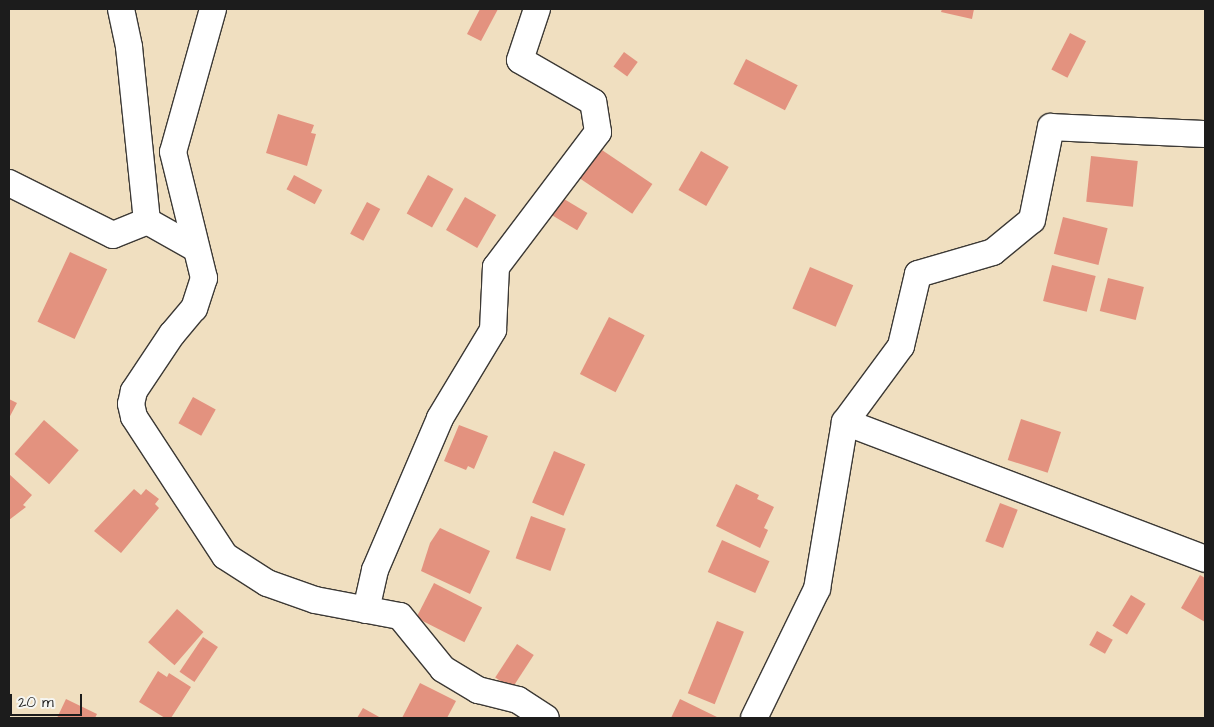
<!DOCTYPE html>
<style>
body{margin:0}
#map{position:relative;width:1214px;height:727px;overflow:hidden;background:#f0dfc0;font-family:"Architects Daughter",sans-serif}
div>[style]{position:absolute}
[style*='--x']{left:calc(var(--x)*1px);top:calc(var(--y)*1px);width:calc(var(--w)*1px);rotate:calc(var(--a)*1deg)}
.building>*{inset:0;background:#e3927f;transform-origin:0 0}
.roads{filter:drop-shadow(1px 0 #3c3935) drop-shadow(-1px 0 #3c3935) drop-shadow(0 1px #3c3935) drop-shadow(0 -1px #3c3935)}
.minor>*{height:26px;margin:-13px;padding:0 13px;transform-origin:13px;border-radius:13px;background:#fff}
span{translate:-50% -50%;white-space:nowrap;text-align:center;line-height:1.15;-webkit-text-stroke:4px #f6f6f2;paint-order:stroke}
.frame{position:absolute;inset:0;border:10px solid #1c1c1c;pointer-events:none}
.scale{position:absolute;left:10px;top:694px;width:72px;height:22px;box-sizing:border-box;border:2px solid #1c1c1c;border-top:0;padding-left:6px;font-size:15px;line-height:18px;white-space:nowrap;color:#1c1c1c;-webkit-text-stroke:4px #f6f6f2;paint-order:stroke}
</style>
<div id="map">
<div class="building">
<i style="clip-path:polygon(480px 9px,498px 9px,481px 41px,467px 34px)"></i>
<i style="clip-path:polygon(942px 9px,974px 9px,972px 19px,941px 12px)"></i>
<i style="left:1070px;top:33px;width:18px;height:41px;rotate:27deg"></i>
<i style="left:624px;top:52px;width:17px;height:18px;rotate:36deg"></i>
<i style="left:746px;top:59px;width:58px;height:28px;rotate:27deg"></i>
<i style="clip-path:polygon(278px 114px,314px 125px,311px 133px,316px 134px,307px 166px,266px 153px)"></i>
<i style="left:596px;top:146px;width:68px;height:36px;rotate:34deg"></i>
<i style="left:701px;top:151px;width:32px;height:45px;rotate:30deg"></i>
<i style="left:1091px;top:156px;width:47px;height:46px;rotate:6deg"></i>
<i style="left:294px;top:175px;width:32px;height:16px;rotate:28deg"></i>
<i style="left:428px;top:175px;width:29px;height:44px;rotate:29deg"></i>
<i style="left:554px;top:193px;width:39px;height:20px;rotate:31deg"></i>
<i style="left:465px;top:197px;width:36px;height:38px;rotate:30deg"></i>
<i style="left:367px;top:202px;width:15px;height:36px;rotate:28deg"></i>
<i style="left:1063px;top:217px;width:46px;height:38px;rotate:14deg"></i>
<i style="left:70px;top:252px;width:41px;height:77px;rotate:25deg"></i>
<i style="left:1052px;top:265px;width:45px;height:37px;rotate:14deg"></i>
<i style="left:810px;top:267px;width:47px;height:45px;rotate:23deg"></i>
<i style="left:1108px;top:278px;width:37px;height:34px;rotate:14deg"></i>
<i style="left:609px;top:317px;width:40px;height:64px;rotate:27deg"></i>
<i style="left:193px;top:397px;width:26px;height:30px;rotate:29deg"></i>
<i style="clip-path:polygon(9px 399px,17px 403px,9px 418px)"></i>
<i style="left:1021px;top:419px;width:42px;height:43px;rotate:18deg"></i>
<i style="left:44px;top:420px;width:46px;height:45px;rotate:41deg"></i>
<i style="clip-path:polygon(459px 425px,488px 436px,474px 469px,468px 466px,466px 470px,444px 461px)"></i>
<i style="left:554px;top:451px;width:34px;height:56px;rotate:23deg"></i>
<i style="clip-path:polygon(9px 474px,32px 495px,23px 505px,26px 507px,9px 520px)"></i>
<i style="clip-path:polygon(736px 484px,759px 495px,757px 499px,774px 507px,764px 528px,768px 530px,760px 548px,716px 526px)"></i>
<i style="clip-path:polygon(134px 489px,141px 495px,146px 489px,159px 499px,155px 504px,159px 508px,121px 553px,94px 531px)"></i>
<i style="left:1000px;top:503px;width:19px;height:41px;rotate:21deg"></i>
<i style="left:531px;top:516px;width:37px;height:45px;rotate:20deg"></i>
<i style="clip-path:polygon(440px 528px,490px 551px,470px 594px,421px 571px,430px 543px)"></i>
<i style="left:722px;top:540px;width:52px;height:35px;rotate:24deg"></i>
<i style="clip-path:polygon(1200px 575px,1205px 578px,1205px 622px,1181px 608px)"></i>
<i style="left:434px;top:583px;width:54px;height:39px;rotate:27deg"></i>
<i style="left:1131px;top:595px;width:17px;height:36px;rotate:31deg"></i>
<i style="left:177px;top:609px;width:35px;height:44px;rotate:41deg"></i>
<i style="left:717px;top:621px;width:29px;height:78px;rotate:22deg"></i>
<i style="left:1097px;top:631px;width:18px;height:16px;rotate:29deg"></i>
<i style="left:203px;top:637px;width:18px;height:42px;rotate:34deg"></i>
<i style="left:517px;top:644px;width:20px;height:40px;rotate:33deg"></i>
<i style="clip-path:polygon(158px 671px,167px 677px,169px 673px,191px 687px,171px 718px,165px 718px,139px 702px)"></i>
<i style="clip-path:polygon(420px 683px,456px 701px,447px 718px,402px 718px)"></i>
<i style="clip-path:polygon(66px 699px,97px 714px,95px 718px,57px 718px)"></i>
<i style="clip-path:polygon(680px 699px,719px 718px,671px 718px)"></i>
<i style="clip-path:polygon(363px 708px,381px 718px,357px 718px)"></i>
</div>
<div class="roads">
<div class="minor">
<i style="--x:121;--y:9;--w:39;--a:78"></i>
<i style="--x:129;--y:47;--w:175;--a:84.1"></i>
<i style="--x:147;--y:221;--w:55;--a:29.4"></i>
<i style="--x:213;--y:9;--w:148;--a:105.6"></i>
<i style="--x:173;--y:152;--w:130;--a:76.2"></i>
<i style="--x:204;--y:278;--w:32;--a:108"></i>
<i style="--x:194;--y:308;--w:34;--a:130"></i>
<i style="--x:172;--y:334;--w:69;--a:123.7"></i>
<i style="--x:134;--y:391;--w:13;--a:103"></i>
<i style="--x:131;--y:404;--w:13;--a:77"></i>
<i style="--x:134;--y:417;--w:166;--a:56.8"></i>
<i style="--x:225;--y:556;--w:50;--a:32.7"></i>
<i style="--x:267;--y:583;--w:51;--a:19.5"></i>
<i style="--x:315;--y:600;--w:86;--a:10.7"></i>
<i style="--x:400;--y:616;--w:68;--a:50.9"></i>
<i style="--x:443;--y:669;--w:41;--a:31"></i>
<i style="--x:478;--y:690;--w:41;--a:14"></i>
<i style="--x:518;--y:700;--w:33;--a:33"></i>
<i style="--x:9;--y:183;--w:116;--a:26.6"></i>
<i style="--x:113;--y:235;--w:37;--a:-22"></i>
<i style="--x:845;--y:422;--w:385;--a:20.8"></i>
<i style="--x:366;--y:610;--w:41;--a:-77.3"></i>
<i style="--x:375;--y:570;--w:165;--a:-66.8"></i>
<i style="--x:440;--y:418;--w:103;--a:-58.9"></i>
<i style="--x:493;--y:330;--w:63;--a:-87.3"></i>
<i style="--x:496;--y:267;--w:169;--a:-52.9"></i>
<i style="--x:598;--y:132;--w:30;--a:-99"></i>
<i style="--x:593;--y:102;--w:84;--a:-150.1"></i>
<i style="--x:520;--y:60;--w:54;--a:-71.6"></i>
<i style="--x:754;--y:718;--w:144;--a:-64"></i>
<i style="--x:817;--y:589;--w:169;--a:-80.5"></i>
<i style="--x:845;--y:422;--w:94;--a:-53.6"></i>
<i style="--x:901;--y:346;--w:74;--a:-76.7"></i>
<i style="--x:918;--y:274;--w:78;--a:-16.3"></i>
<i style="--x:993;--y:252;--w:50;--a:-39.4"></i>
<i style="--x:1032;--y:220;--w:95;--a:-78.5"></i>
<i style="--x:1051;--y:127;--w:154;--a:2.6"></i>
</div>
</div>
<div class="frame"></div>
<div class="scale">20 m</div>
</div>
